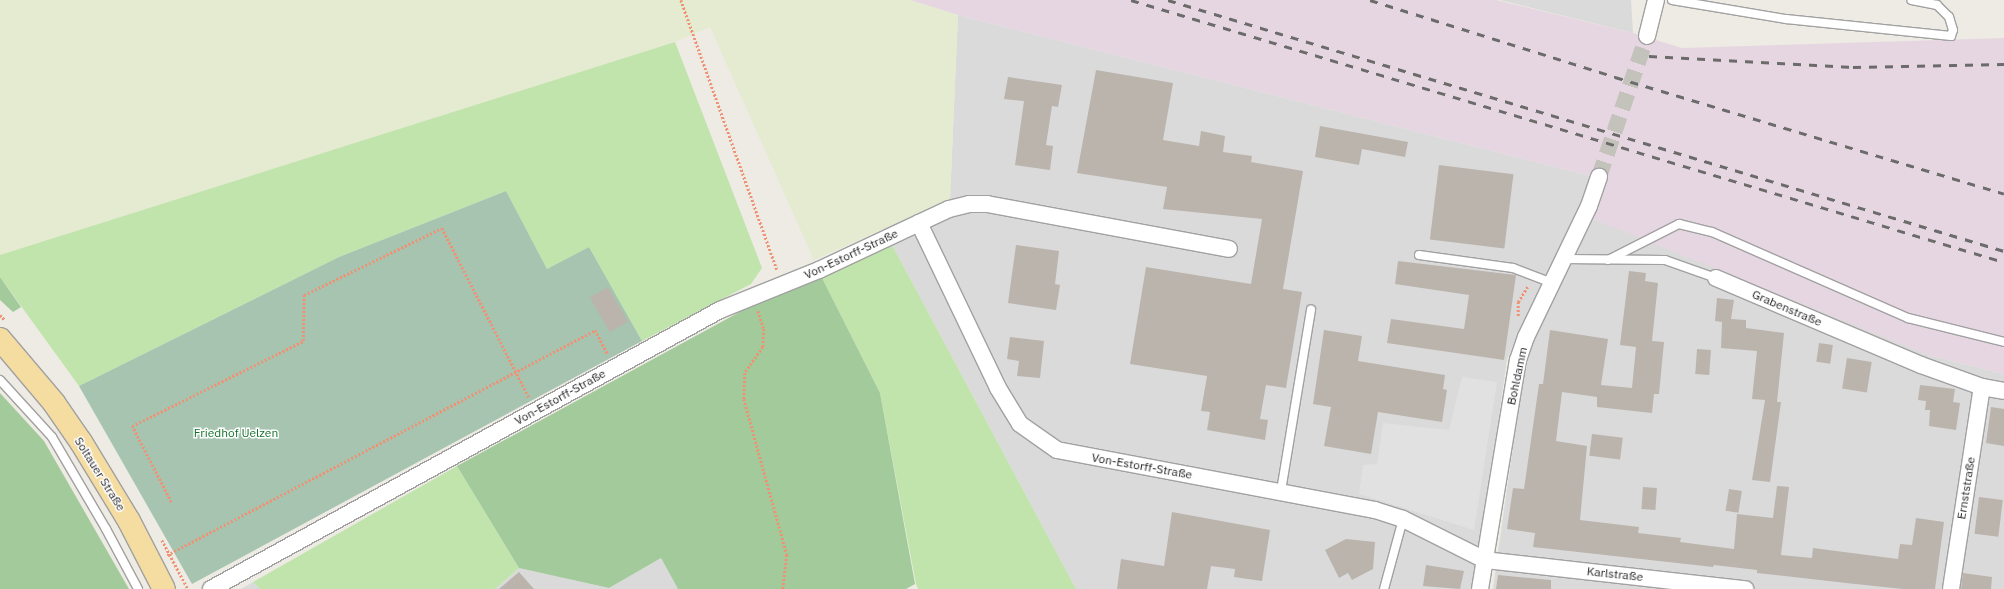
<!DOCTYPE html>
<meta charset="utf-8">
<style>
body{margin:0}
#map{position:relative;width:2004px;height:589px;overflow:hidden;background:#edebe3;font-family:"IBM Plex Sans",sans-serif}
div>[style]{position:absolute}
[style*='--x']{left:calc(var(--x)*1px);top:calc(var(--y)*1px);width:calc(var(--w)*1px);rotate:calc(var(--a)*1deg)}
.residential>*{inset:0;background:#dbdada}
.industrial>*{inset:0;background:#e6d6e1}
.farmland>*{inset:0;background:#e5ebd0}
.grass>*{inset:0;background:#c0e4ac}
.forest>*{inset:0;background:#a2ca9b}
.cemetery>*{inset:0;background:#a6c4af}
.parking>*{inset:0;background:#e1e1e1}
.building>*{inset:0;background:#bab4ad;transform-origin:0 0}
.street-tunnel>*{height:16px;margin-top:-8px;transform-origin:0;background:repeating-linear-gradient(90deg,#c3c2bb 0 16px,transparent 0 24px)}
.path>*{height:2.5px;margin-top:-1.25px;transform-origin:0;background:repeating-linear-gradient(90deg,#ef9172 0 2px,transparent 0 4px)}
.roads{filter:drop-shadow(1px 0 #a1a1a1) drop-shadow(-1px 0 #a1a1a1) drop-shadow(0 1px #a1a1a1) drop-shadow(0 -1px #a1a1a1)}
.lane>*{height:8px;margin:-4px;padding:0 4px;transform-origin:4px;border-radius:4px;background:#fff}
.street>*{height:16px;margin:-8px;padding:0 8px;transform-origin:8px;border-radius:8px;background:#fff}
.primary>*{height:22px;margin:-11px;padding:0 11px;transform-origin:11px;border-radius:11px;background:#f5dca1}
.rail>*{height:3px;margin-top:-1.5px;transform-origin:0;background:repeating-linear-gradient(90deg,#6b6b6b 0 8px,transparent 0 16px)}
span{translate:-50% -50%;white-space:nowrap;text-align:center;line-height:1.15;-webkit-text-stroke:3px #fff;paint-order:stroke}
.street-label{font-size:12px;color:#1d1d1d}
.park-label{font-size:12px;color:#137229}
</style>
<div id="map">
<div class="residential">
<i style="clip-path:polygon(1500px 0,1631px 0,1633px 33px)"></i>
<i style="clip-path:polygon(958px 15px,1591px 176px,1575px 218px,1507px 359px,1475px 589px,1076px 589px,883px 228px,950px 199px)"></i>
<i style="clip-path:polygon(1591px 218px,1707px 261px,1928px 355px,2004px 374px,2004px 589px,1493px 589px,1526px 354px)"></i>
<i style="clip-path:polygon(661px 558px,678px 589px,495px 589px,519px 568px,609px 588px)"></i>
<i style="clip-path:polygon(253px 582px,260px 589px,241px 589px)"></i>
</div>
<div class="industrial">
<i style="clip-path:polygon(910px 0,1496px 0,1633px 33px,1682px 48px,2004px 38px,2004px 374px,1928px 355px,1591px 218px,1607px 183px,1591px 176px,958px 15px)"></i>
</div>
<div class="farmland">
<i style="clip-path:polygon(0 0,910px 0,958px 15px,950px 199px,814px 260px,710px 27px,675px 42px,0 255px)"></i>
</div>
<div class="grass">
<i style="clip-path:polygon(675px 42px,762px 268px,751px 284px,642px 341px,589px 247px,547px 269px,506px 191px,339px 257px,79px 386px,0 277px,0 255px)"></i>
<i style="clip-path:polygon(891px 243px,1076px 589px,918px 589px,916px 584px,880px 393px,821px 276px)"></i>
<i style="clip-path:polygon(457px 466px,519px 568px,495px 589px,260px 589px,253px 582px)"></i>
</div>
<div class="forest">
<i style="clip-path:polygon(821px 276px,880px 393px,915px 584px,906px 589px,678px 589px,661px 558px,609px 588px,519px 568px,457px 466px,747px 308px)"></i>
<i style="clip-path:polygon(0 277px,21px 307px,13px 312px,0 300px)"></i>
<i style="clip-path:polygon(0 393px,44px 441px,129px 589px,0 589px)"></i>
</div>
<div class="cemetery">
<i style="clip-path:polygon(506px 191px,547px 269px,589px 247px,642px 341px,192px 584px,79px 386px,339px 257px)"></i>
</div>
<div class="parking">
<i style="clip-path:polygon(1462px 377px,1497px 382px,1474px 530px,1359px 494px,1363px 465px,1377px 464px,1383px 423px,1449px 430px)"></i>
</div>
<div class="building">
<i style="clip-path:polygon(1096px 70px,1173px 83px,1163px 140px,1199px 146px,1201px 131px,1225px 136px,1223px 152px,1252px 156px,1251px 162px,1303px 171px,1283px 289px,1302px 292px,1286px 388px,1266px 385px,1260px 419px,1268px 420px,1265px 440px,1207px 430px,1210px 412px,1201px 411px,1207px 376px,1130px 364px,1146px 267px,1251px 284px,1262px 219px,1163px 209px,1167px 187px,1077px 173px)"></i>
<i style="clip-path:polygon(1008px 77px,1062px 85px,1058px 107px,1052px 106px,1046px 145px,1053px 146px,1050px 170px,1015px 165px,1024px 101px,1004px 99px)"></i>
<i style="clip-path:polygon(1320px 126px,1408px 142px,1405px 157px,1362px 149px,1359px 165px,1315px 157px)"></i>
<i style="left:1439px;top:165px;width:75px;height:75px;rotate:7deg"></i>
<i style="clip-path:polygon(1016px 245px,1059px 251px,1055px 284px,1060px 285px,1056px 310px,1008px 303px)"></i>
<i style="clip-path:polygon(1398px 261px,1516px 275px,1504px 360px,1387px 343px,1391px 319px,1464px 329px,1469px 295px,1395px 284px)"></i>
<i style="clip-path:polygon(1629px 271px,1646px 273px,1645px 281px,1658px 283px,1652px 341px,1664px 342px,1659px 394px,1654px 394px,1652px 413px,1597px 407px,1597px 397px,1562px 392px,1556px 441px,1587px 446px,1580px 520px,1639px 527px,1638px 533px,1681px 538px,1680px 542px,1734px 549px,1737px 514px,1773px 518px,1777px 486px,1789px 487px,1781px 555px,1812px 558px,1813px 548px,1898px 559px,1900px 544px,1912px 545px,1916px 518px,1944px 522px,1935px 589px,1903px 589px,1846px 583px,1757px 573px,1757px 570px,1714px 565px,1713px 567px,1533px 547px,1535px 533px,1507px 529px,1513px 488px,1524px 489px,1539px 384px,1543px 384px,1550px 330px,1608px 339px,1601px 385px,1632px 388px,1636px 347px,1620px 345px)"></i>
<i style="left:608px;top:287px;width:40px;height:21px;rotate:60deg"></i>
<i style="clip-path:polygon(1717px 298px,1734px 300px,1731px 319px,1746px 320px,1746px 328px,1784px 333px,1777px 402px,1781px 402px,1770px 482px,1752px 480px,1765px 400px,1752px 399px,1757px 351px,1721px 348px,1722px 322px,1715px 321px)"></i>
<i style="clip-path:polygon(1324px 330px,1362px 336px,1358px 361px,1445px 375px,1443px 389px,1447px 390px,1442px 422px,1378px 412px,1371px 454px,1324px 446px,1331px 407px,1313px 404px)"></i>
<i style="clip-path:polygon(1010px 337px,1044px 341px,1040px 378px,1017px 376px,1019px 361px,1007px 359px)"></i>
<i style="left:1819px;top:343px;width:14px;height:19px;rotate:8deg"></i>
<i style="left:1697px;top:349px;width:14px;height:25px;rotate:4deg"></i>
<i style="left:1847px;top:358px;width:25px;height:31px;rotate:9deg"></i>
<i style="clip-path:polygon(1920px 385px,1955px 389px,1953px 402px,1960px 403px,1956px 430px,1929px 426px,1930px 410px,1925px 410px,1926px 401px,1918px 400px)"></i>
<i style="clip-path:polygon(1991px 407px,2004px 409px,2004px 446px,1986px 443px)"></i>
<i style="left:1592px;top:434px;width:31px;height:22px;rotate:7deg"></i>
<i style="left:1643px;top:487px;width:14px;height:22px;rotate:4deg"></i>
<i style="left:1729px;top:489px;width:13px;height:22px;rotate:9deg"></i>
<i style="left:1979px;top:497px;width:24px;height:37px;rotate:7deg"></i>
<i style="clip-path:polygon(1172px 512px,1270px 530px,1262px 581px,1234px 577px,1235px 569px,1211px 566px,1207px 589px,1117px 589px,1121px 559px,1164px 566px)"></i>
<i style="clip-path:polygon(1346px 539px,1375px 542px,1373px 569px,1352px 580px,1348px 573px,1339px 578px,1325px 550px)"></i>
<i style="clip-path:polygon(1426px 565px,1464px 571px,1460px 589px,1423px 586px)"></i>
<i style="clip-path:polygon(519px 572px,534px 589px,499px 589px)"></i>
<i style="clip-path:polygon(1963px 573px,1992px 577px,1991px 589px,1961px 589px)"></i>
<i style="clip-path:polygon(1498px 575px,1551px 580px,1551px 589px,1496px 589px)"></i>
</div>
<div class="street-tunnel">
<i style="--x:1599;--y:177;--w:149;--a:-71.2"></i>
</div>
<div class="path">
<i style="--x:681;--y:0;--w:287;--a:70.4"></i>
<i style="--x:758;--y:311;--w:19;--a:72"></i>
<i style="--x:764;--y:329;--w:18;--a:93"></i>
<i style="--x:763;--y:347;--w:32;--a:125"></i>
<i style="--x:745;--y:373;--w:26;--a:92"></i>
<i style="--x:744;--y:399;--w:162;--a:74.6"></i>
<i style="--x:787;--y:555;--w:34;--a:97"></i>
<i style="--x:0;--y:315;--w:7;--a:45"></i>
<i style="--x:1518;--y:316;--w:14;--a:-90"></i>
<i style="--x:1518;--y:302;--w:19;--a:-58"></i>
<i style="--x:171;--y:502;--w:85;--a:-117.2"></i>
<i style="--x:132;--y:426;--w:191;--a:-26.4"></i>
<i style="--x:303;--y:341;--w:46;--a:-88.8"></i>
<i style="--x:304;--y:295;--w:153;--a:-25.9"></i>
<i style="--x:442;--y:228;--w:190;--a:62.8"></i>
<i style="--x:162;--y:540;--w:55;--a:62"></i>
<i style="--x:167;--y:555;--w:484;--a:-27.7"></i>
<i style="--x:595;--y:330;--w:27;--a:62"></i>
</div>
<div class="roads">
<div class="lane">
<i style="--x:1672;--y:0;--w:116;--a:9.5"></i>
<i style="--x:1786;--y:19;--w:166;--a:5.9"></i>
<i style="--x:1951;--y:36;--w:6;--a:-72"></i>
<i style="--x:1953;--y:30;--w:14;--a:-107"></i>
<i style="--x:1949;--y:17;--w:17;--a:-135"></i>
<i style="--x:1937;--y:5;--w:26;--a:-169"></i>
<i style="--x:1419;--y:255;--w:95;--a:7.9"></i>
<i style="--x:1513;--y:268;--w:42;--a:21"></i>
<i style="--x:1564;--y:259;--w:101;--a:0.6"></i>
<i style="--x:1665;--y:260;--w:54;--a:19.4"></i>
<i style="--x:1608;--y:260;--w:80;--a:-26.9"></i>
<i style="--x:1679;--y:224;--w:34;--a:14"></i>
<i style="--x:1712;--y:232;--w:214;--a:23.7"></i>
<i style="--x:1908;--y:318;--w:99;--a:14"></i>
<i style="--x:0;--y:380;--w:77;--a:47.6"></i>
<i style="--x:52;--y:437;--w:107;--a:59.6"></i>
<i style="--x:106;--y:529;--w:68;--a:61.9"></i>
<i style="--x:1281;--y:491;--w:184;--a:-80.6"></i>
<i style="--x:1384;--y:589;--w:73;--a:-74.8"></i>
</div>
<div class="street">
<i style="--x:1647;--y:36;--w:37;--a:-76"></i>
<i style="--x:919;--y:223;--w:33;--a:-25"></i>
<i style="--x:949;--y:209;--w:21;--a:-14"></i>
<i style="--x:969;--y:204;--w:18;--a:0"></i>
<i style="--x:987;--y:204;--w:246;--a:10.5"></i>
<i style="--x:1716;--y:278;--w:223;--a:23"></i>
<i style="--x:1921;--y:365;--w:65;--a:19.8"></i>
<i style="--x:1982;--y:387;--w:22;--a:10"></i>
<i style="--x:211;--y:589;--w:580;--a:-28.73"></i>
<i style="--x:720;--y:310;--w:107;--a:-22"></i>
<i style="--x:819;--y:270;--w:110;--a:-25.2"></i>
<i style="--x:919;--y:223;--w:183;--a:64.4"></i>
<i style="--x:998;--y:388;--w:42;--a:58.6"></i>
<i style="--x:1020;--y:424;--w:45;--a:35.1"></i>
<i style="--x:1057;--y:450;--w:324;--a:10.7"></i>
<i style="--x:1375;--y:510;--w:29;--a:18"></i>
<i style="--x:1403;--y:519;--w:92;--a:26.6"></i>
<i style="--x:1485;--y:560;--w:262;--a:6.4"></i>
<i style="--x:1480;--y:589;--w:232;--a:-80.6"></i>
<i style="--x:1518;--y:360;--w:24;--a:-71"></i>
<i style="--x:1526;--y:337;--w:145;--a:-64.3"></i>
<i style="--x:1589;--y:206;--w:31;--a:-71"></i>
<i style="--x:1951;--y:589;--w:204;--a:-81.3"></i>
</div>
<div class="primary">
<i style="--x:0;--y:339;--w:84;--a:49.8"></i>
<i style="--x:54;--y:403;--w:47;--a:55.3"></i>
<i style="--x:81;--y:442;--w:92;--a:58.7"></i>
<i style="--x:129;--y:521;--w:76;--a:62.8"></i>
</div>
</div>
<div class="rail">
<i style="--x:1131;--y:0;--w:911;--a:16.71"></i>
<i style="--x:1168;--y:0;--w:873;--a:16.71"></i>
<i style="--x:1370;--y:0;--w:257;--a:17.4"></i>
<i style="--x:1615;--y:77;--w:406;--a:16.7"></i>
<i style="--x:1649;--y:56;--w:204;--a:3.1"></i>
<i style="--x:1853;--y:67;--w:151;--a:-1.1"></i>
</div>
<div class="street-label">
<span style="left:851px;top:254px;rotate:-25deg">Von-Estorff-Straße</span>
<span style="left:1787px;top:308px;rotate:23deg">Grabenstraße</span>
<span style="left:1517px;top:376px;rotate:-78deg">Bohldamm</span>
<span style="left:560px;top:397px;rotate:-29deg">Von-Estorff-Straße</span>
<span style="left:1142px;top:466px;rotate:10deg">Von-Estorff-Straße</span>
<span style="left:100px;top:474px;rotate:58deg">Soltauer Straße</span>
<span style="left:1966px;top:488px;rotate:-81deg">Ernststraße</span>
<span style="left:1615px;top:574px;rotate:6deg">Karlstraße</span>
</div>
<div class="park-label">
<span style="left:236px;top:433px">Friedhof Uelzen</span>
</div>
</div>
